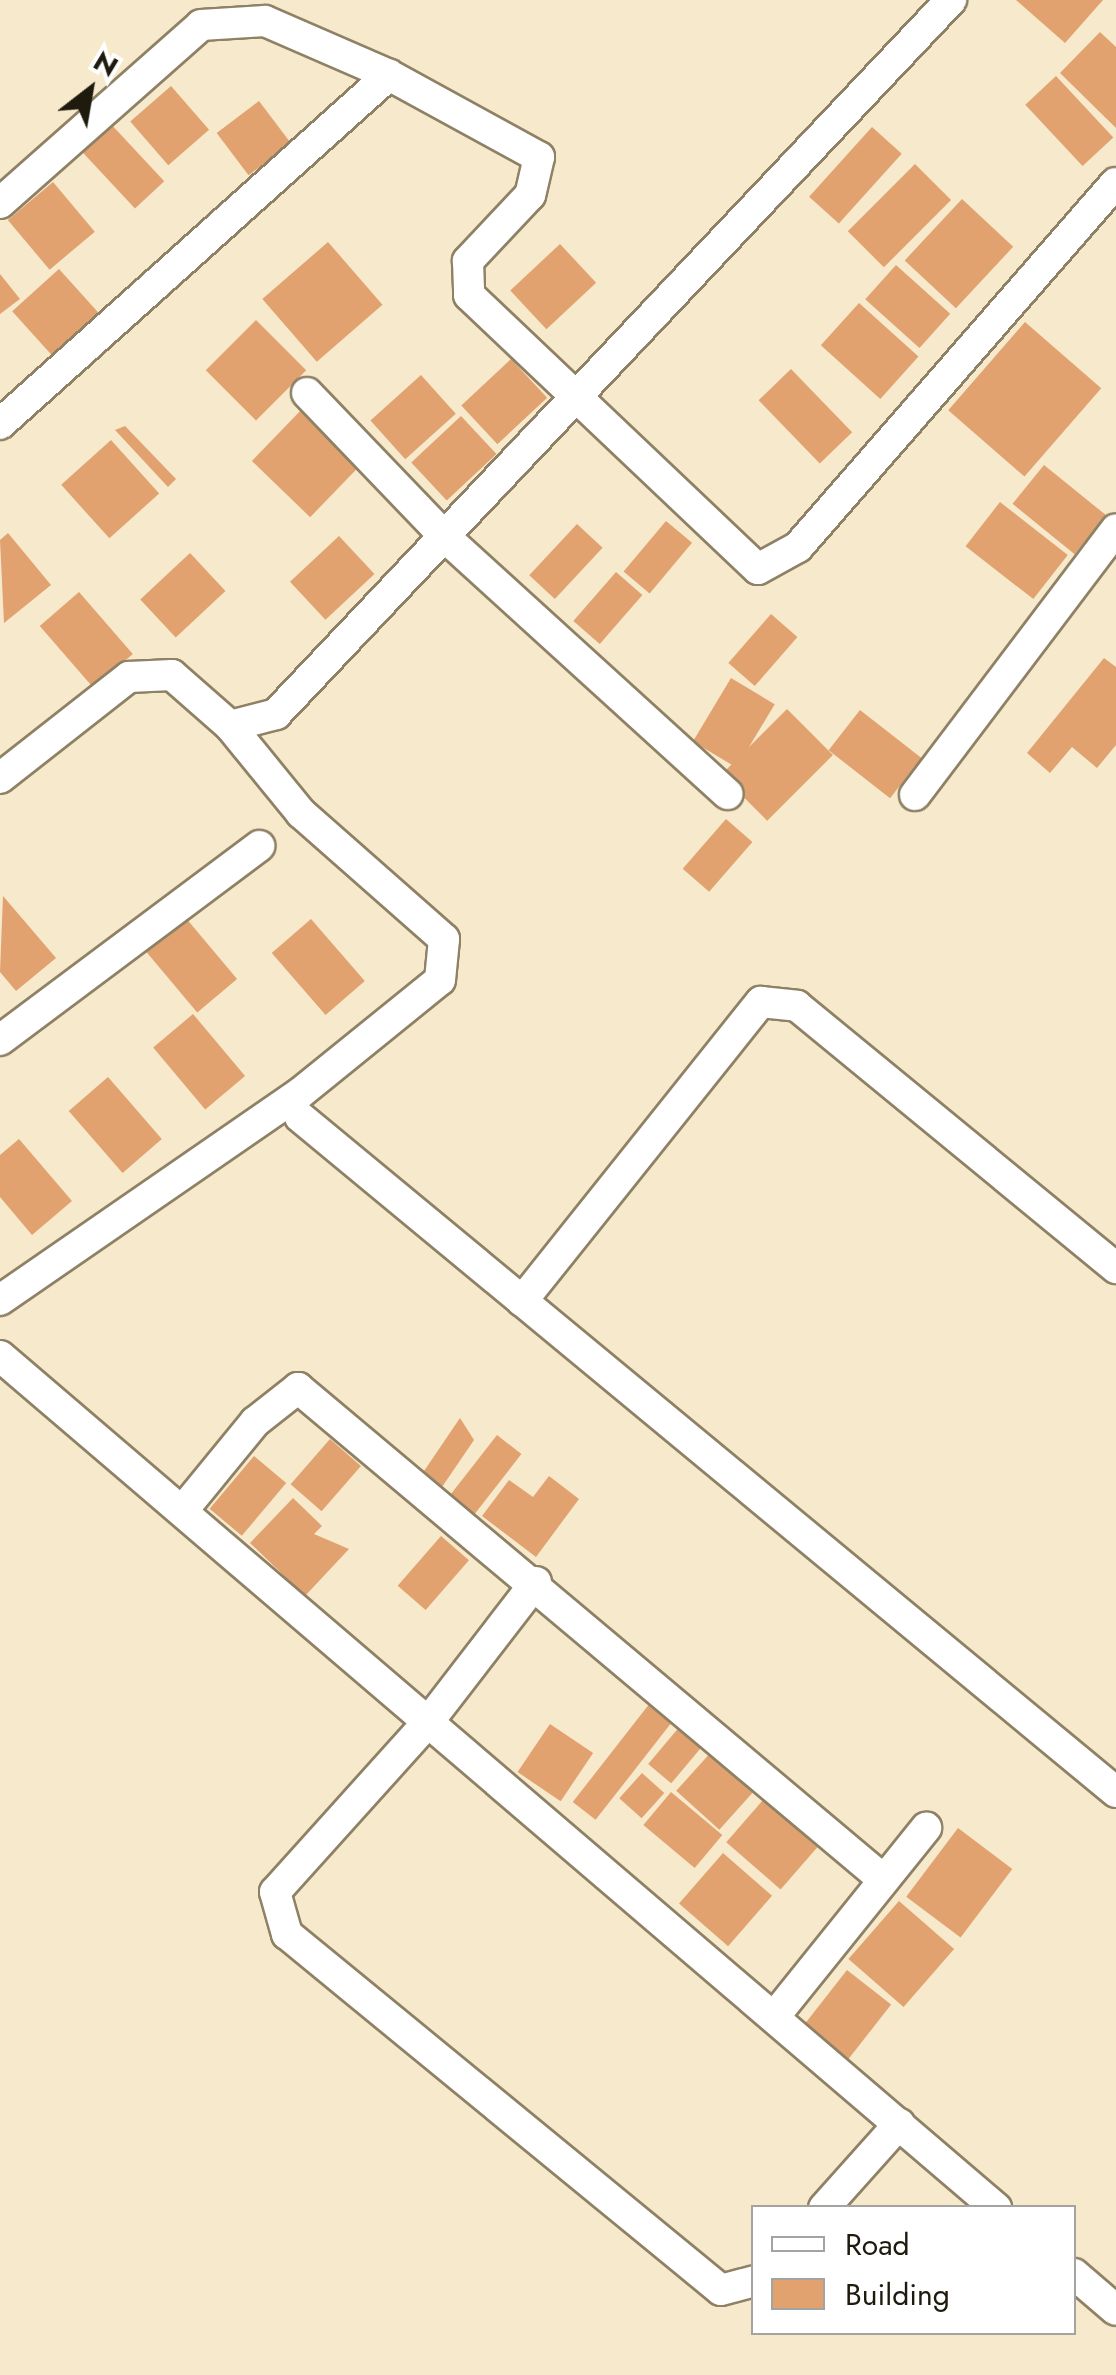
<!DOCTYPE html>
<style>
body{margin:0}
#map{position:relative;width:1116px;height:2375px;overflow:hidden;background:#f7e9cb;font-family:Jost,sans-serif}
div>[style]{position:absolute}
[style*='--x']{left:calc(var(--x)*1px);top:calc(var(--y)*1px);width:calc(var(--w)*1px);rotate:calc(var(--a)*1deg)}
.building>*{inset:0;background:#e1a270;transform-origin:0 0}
.roads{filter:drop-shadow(2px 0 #8e8165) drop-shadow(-2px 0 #8e8165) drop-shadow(0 2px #8e8165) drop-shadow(0 -2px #8e8165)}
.minor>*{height:30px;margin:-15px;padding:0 15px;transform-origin:15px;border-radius:15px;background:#fff}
span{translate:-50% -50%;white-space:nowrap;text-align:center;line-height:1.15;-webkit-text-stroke:9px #fff;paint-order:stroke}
.legend{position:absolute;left:751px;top:2205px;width:325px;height:130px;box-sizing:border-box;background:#fff;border:2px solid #a5a39f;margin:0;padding:12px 18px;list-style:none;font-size:30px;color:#1e1a0e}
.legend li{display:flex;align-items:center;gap:20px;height:50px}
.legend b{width:50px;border:2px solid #a5a39f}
.north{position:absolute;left:40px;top:40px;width:100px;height:100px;-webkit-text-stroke:8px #fff;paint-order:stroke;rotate:31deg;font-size:28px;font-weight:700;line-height:40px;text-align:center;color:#1e1a0e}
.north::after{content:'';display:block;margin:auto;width:35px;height:45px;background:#1e1a0e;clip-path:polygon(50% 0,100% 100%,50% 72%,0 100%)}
</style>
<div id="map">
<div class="building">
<i style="clip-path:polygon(1016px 0,1103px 0,1065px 43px)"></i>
<i style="clip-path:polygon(1100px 32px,1116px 47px,1116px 128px,1060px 73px)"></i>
<i style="left:1056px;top:76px;width:84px;height:42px;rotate:47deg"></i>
<i style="left:171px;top:86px;width:58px;height:54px;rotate:49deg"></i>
<i style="left:259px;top:101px;width:53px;height:53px;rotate:53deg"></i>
<i style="left:109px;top:122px;width:81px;height:40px;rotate:47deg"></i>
<i style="left:872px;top:127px;width:40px;height:94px;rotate:42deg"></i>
<i style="left:915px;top:164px;width:51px;height:95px;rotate:45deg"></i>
<i style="left:53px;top:182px;width:65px;height:59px;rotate:50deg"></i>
<i style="left:962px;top:199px;width:70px;height:84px;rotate:43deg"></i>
<i style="left:328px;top:242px;width:83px;height:87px;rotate:49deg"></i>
<i style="left:560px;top:244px;width:53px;height:68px;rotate:47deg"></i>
<i style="left:896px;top:265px;width:73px;height:46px;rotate:42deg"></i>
<i style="left:59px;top:269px;width:62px;height:63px;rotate:48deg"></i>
<i style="clip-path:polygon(0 274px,20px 299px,0 314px)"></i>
<i style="left:859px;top:303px;width:80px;height:57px;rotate:42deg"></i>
<i style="left:256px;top:320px;width:71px;height:71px;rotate:45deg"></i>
<i style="left:1025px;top:322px;width:101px;height:117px;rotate:41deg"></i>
<i style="left:511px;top:359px;width:53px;height:68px;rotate:47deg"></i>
<i style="left:791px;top:369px;width:88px;height:45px;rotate:46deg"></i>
<i style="left:421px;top:375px;width:52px;height:68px;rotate:48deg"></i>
<i style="left:304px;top:407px;width:81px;height:75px;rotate:44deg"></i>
<i style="left:461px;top:416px;width:52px;height:68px;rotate:47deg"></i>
<i style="clip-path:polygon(125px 426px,176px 479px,168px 487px,115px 430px)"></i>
<i style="left:111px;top:440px;width:72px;height:67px;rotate:48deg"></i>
<i style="left:1044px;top:465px;width:80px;height:50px;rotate:39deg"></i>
<i style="left:1000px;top:502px;width:86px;height:56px;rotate:38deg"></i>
<i style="left:666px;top:521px;width:34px;height:66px;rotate:40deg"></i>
<i style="left:577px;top:524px;width:35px;height:70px;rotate:43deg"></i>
<i style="clip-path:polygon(8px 533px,51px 585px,4px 623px,0 540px)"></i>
<i style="left:339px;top:536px;width:52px;height:67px;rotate:47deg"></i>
<i style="left:190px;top:553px;width:52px;height:68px;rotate:47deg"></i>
<i style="left:616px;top:572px;width:35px;height:65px;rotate:41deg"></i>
<i style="left:79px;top:592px;width:82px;height:52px;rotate:49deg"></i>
<i style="left:771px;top:614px;width:35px;height:65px;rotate:41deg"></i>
<i style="clip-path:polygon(1104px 658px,1116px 667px,1116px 745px,1097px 768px,1072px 747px,1050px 773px,1027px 753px)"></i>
<i style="left:731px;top:678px;width:51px;height:74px;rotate:31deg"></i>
<i style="left:787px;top:709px;width:65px;height:93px;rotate:45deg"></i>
<i style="left:860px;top:710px;width:78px;height:51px;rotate:38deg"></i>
<i style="left:726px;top:819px;width:35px;height:66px;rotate:41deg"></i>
<i style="clip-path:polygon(3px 896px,56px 958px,16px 991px,0 972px)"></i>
<i style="left:185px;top:917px;width:81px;height:52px;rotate:50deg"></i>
<i style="left:311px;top:919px;width:82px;height:52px;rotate:49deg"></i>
<i style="left:193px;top:1014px;width:81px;height:52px;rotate:50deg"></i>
<i style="left:108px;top:1077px;width:82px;height:52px;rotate:49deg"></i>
<i style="clip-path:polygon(19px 1139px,72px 1201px,32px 1235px,0 1197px,0 1155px)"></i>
<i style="clip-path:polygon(460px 1418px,474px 1440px,442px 1487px,422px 1474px)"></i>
<i style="left:497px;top:1435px;width:31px;height:76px;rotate:38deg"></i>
<i style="left:330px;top:1439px;width:41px;height:60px;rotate:41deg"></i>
<i style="left:254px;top:1456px;width:42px;height:69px;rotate:40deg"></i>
<i style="clip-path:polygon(549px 1476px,579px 1499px,536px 1557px,482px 1516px,509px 1480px,533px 1497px)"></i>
<i style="clip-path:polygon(293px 1498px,322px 1526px,314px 1534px,349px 1549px,305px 1596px,250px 1543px)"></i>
<i style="left:441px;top:1536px;width:37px;height:66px;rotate:41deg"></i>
<i style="left:654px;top:1698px;width:29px;height:132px;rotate:38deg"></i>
<i style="left:550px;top:1724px;width:52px;height:58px;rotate:34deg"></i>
<i style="left:681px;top:1725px;width:30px;height:51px;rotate:40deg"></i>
<i style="left:713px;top:1750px;width:58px;height:55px;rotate:42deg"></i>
<i style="left:642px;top:1773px;width:30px;height:34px;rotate:42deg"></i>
<i style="left:671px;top:1792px;width:67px;height:43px;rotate:40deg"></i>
<i style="left:763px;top:1800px;width:72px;height:56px;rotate:41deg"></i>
<i style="left:958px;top:1828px;width:68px;height:86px;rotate:37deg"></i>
<i style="left:723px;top:1853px;width:65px;height:67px;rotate:41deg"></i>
<i style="left:899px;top:1901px;width:73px;height:77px;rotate:41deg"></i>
<i style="left:847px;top:1970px;width:56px;height:69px;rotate:38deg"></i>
</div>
<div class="roads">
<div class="minor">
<i style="--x:0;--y:203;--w:268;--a:-41.5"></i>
<i style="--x:201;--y:25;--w:64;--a:-3.6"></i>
<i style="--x:265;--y:21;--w:135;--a:23.5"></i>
<i style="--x:389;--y:75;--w:171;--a:28.7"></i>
<i style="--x:539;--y:157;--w:39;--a:103"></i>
<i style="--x:530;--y:195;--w:91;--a:133.2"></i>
<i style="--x:468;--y:261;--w:34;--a:88"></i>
<i style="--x:469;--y:295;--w:398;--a:43.5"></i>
<i style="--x:758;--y:569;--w:46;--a:-28.8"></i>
<i style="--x:798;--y:547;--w:483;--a:-48.9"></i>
<i style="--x:307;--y:393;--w:199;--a:46.2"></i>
<i style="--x:445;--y:537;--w:382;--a:42.3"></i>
<i style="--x:0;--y:424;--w:523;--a:-41.9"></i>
<i style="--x:0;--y:778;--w:164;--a:-38.1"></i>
<i style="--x:129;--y:677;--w:43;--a:-2.7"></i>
<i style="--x:172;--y:675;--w:77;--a:41.3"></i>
<i style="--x:230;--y:726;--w:48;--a:-14.6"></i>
<i style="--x:276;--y:714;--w:983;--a:-46.61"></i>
<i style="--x:915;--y:795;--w:333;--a:-52.9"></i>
<i style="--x:0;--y:1040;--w:324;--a:-36.8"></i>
<i style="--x:300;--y:1117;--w:1059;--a:39.6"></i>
<i style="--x:0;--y:1300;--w:363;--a:-34.6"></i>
<i style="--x:299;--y:1094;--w:181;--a:-39"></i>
<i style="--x:440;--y:980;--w:41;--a:-84.4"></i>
<i style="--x:444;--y:939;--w:191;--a:-138.6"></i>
<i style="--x:301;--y:813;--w:112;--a:-129.2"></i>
<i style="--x:522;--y:1301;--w:383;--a:-51.4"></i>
<i style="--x:761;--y:1002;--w:36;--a:6"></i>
<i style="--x:797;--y:1006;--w:413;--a:39.4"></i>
<i style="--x:0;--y:1356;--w:1311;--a:40.54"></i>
<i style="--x:183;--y:1510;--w:114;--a:-50.7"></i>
<i style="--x:255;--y:1422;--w:55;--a:-38.3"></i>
<i style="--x:298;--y:1388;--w:765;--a:40.02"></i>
<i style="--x:536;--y:1582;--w:175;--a:127.6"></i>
<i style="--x:429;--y:1721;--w:230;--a:132"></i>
<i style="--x:275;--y:1892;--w:44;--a:74.1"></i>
<i style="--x:287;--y:1934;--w:561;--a:39.36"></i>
<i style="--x:721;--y:2290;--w:34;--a:-15"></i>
<i style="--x:774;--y:2017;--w:243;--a:-51.2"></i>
<i style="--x:824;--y:2208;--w:113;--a:-48.2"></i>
<i style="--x:1074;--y:2274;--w:55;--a:40.6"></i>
</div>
</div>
<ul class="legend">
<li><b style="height:12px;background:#fff"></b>Road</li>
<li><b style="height:28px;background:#e1a270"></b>Building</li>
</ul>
<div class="north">N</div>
</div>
